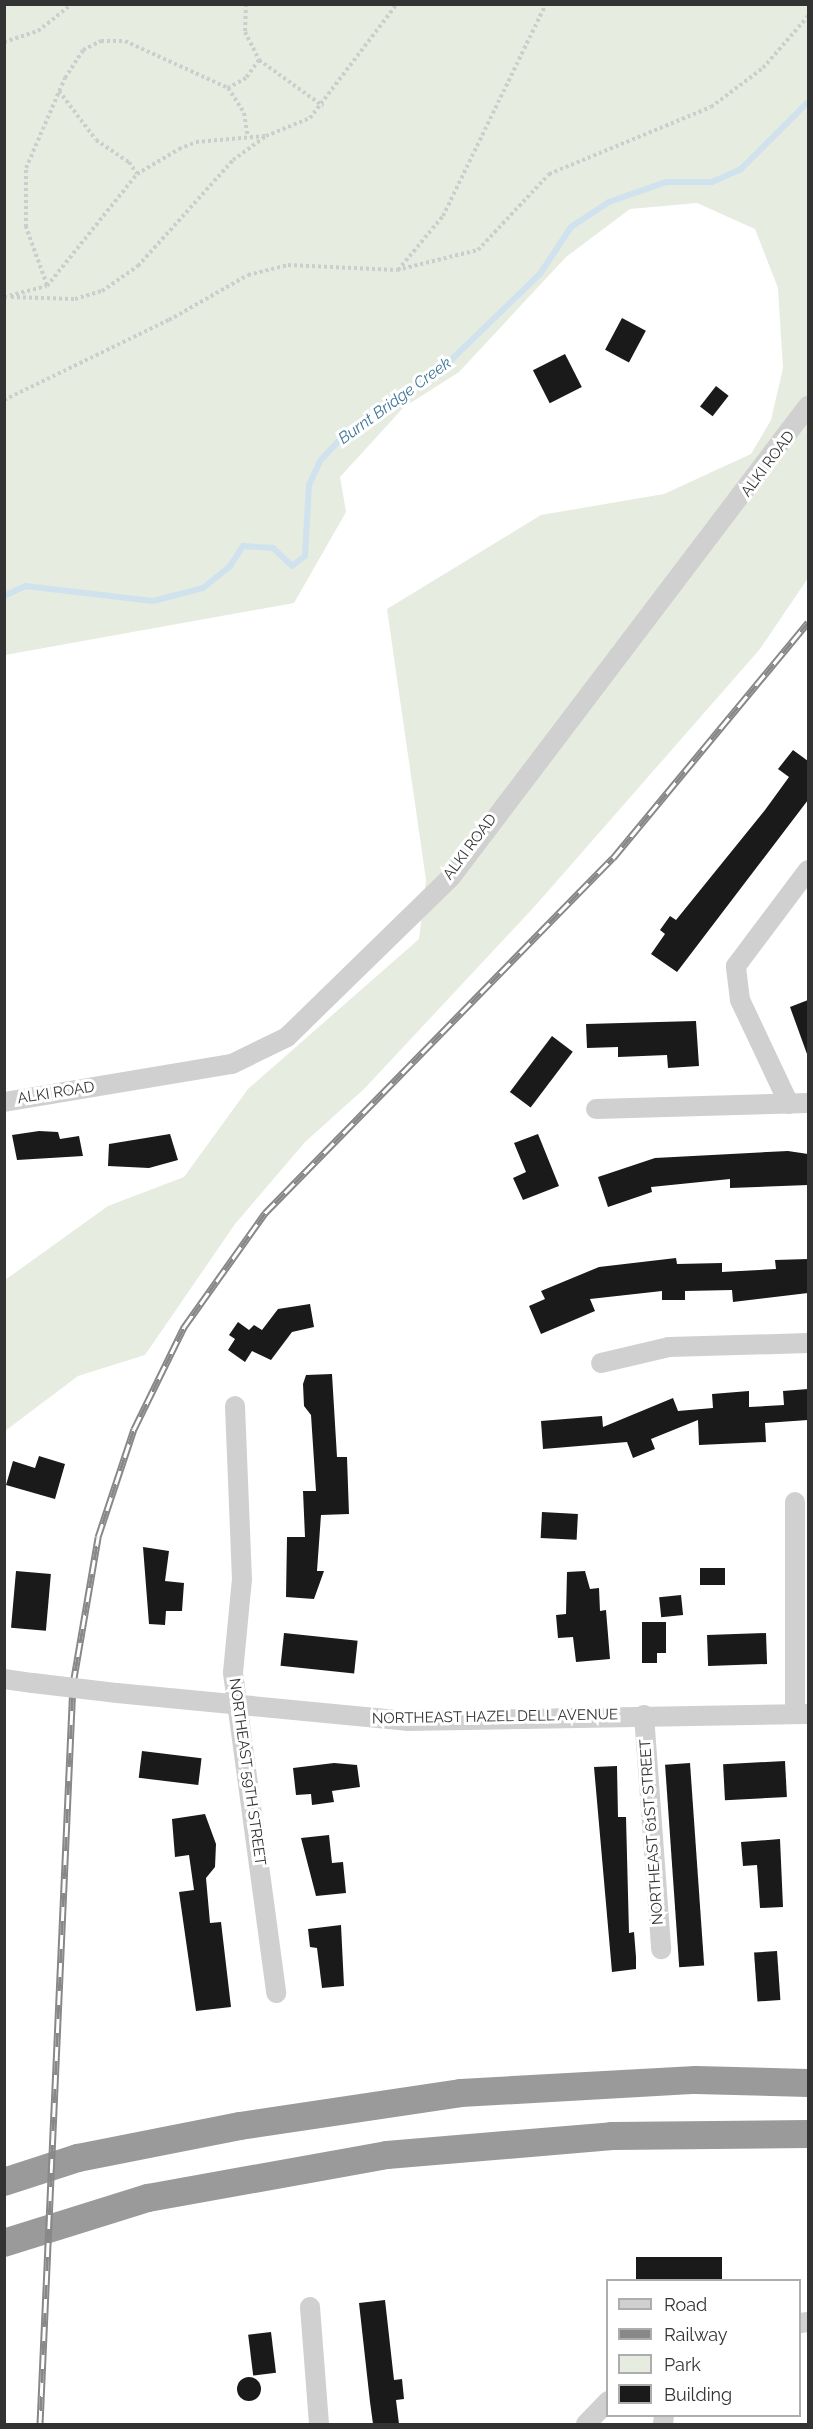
<!DOCTYPE html>
<style>
body{margin:0}
#map{position:relative;width:813px;height:2429px;overflow:hidden;background:#fff;font-family:Raleway,sans-serif}
div>[style]{position:absolute}
[style*='--x']{left:calc(var(--x)*1px);top:calc(var(--y)*1px);width:calc(var(--w)*1px);rotate:calc(var(--a)*1deg)}
.green>*{inset:0;background:#e6ecdf}
.stream>*{height:6px;margin:-3px;padding:0 3px;transform-origin:3px;border-radius:3px;background:#cfe2ee}
.building>*{inset:0;background:#1a1a1a;transform-origin:0 0}
.round{border-radius:50%}
.path>*{height:4px;margin-top:-2px;transform-origin:0;background:repeating-linear-gradient(90deg,#cdcdcd 0 3px,transparent 0 6px)}
.minor>*{height:20px;margin:-10px;padding:0 10px;transform-origin:10px;border-radius:10px;background:#d0d0d0}
.highway>*{height:28px;margin:-14px;padding:0 14px;transform-origin:14px;border-radius:14px;background:#9a9a9a}
.rail>*{height:7px;margin-top:-3.5px;transform-origin:0;background:repeating-linear-gradient(90deg,#fff 0 14px,#888 0 28px);box-sizing:border-box;border-block:2px solid #888}
.minor-bridge>*{height:20px;margin:-10px;padding:0 10px;transform-origin:10px;border-radius:10px;background:#d0d0d0}
span{translate:-50% -50%;white-space:nowrap;text-align:center;line-height:1.15;-webkit-text-stroke:6px #fff;paint-order:stroke}
.street-label{font-size:15px;color:#333}
.water-label{font-size:16px;color:#3f7597;font-style:italic}
.frame{position:absolute;inset:0;border:6px solid #333;pointer-events:none}
.legend{position:absolute;left:606px;top:2279px;width:195px;height:138px;box-sizing:border-box;background:#fff;border:2px solid #adadad;margin:0;padding:8px 10px;list-style:none;font-size:18px;color:#333}
.legend li{display:flex;align-items:center;gap:12px;height:30px}
.legend b{width:30px;border:2px solid #adadad}
</style>
<div id="map">
<div class="green">
<i style="clip-path:polygon(4px 5px,808px 5px,808px 578px,760px 649px,535px 906px,364px 1089px,305px 1142px,235px 1224px,145px 1355px,78px 1376px,5px 1431px,5px 1280px,108px 1206px,184px 1177px,248px 1089px,419px 939px,426px 880px,387px 609px,541px 515px,664px 494px,751px 454px,771px 420px,783px 368px,778px 288px,755px 229px,697px 203px,630px 209px,566px 257px,459px 372px,404px 407px,340px 477px,346px 512px,294px 603px,5px 655px)"></i>
</div>
<div class="stream">
<i style="--x:4;--y:596;--w:23;--a:-25"></i>
<i style="--x:25;--y:586;--w:129;--a:6.7"></i>
<i style="--x:153;--y:601;--w:52;--a:-14.6"></i>
<i style="--x:203;--y:588;--w:35;--a:-39"></i>
<i style="--x:230;--y:566;--w:24;--a:-57"></i>
<i style="--x:243;--y:546;--w:30;--a:4"></i>
<i style="--x:273;--y:548;--w:26;--a:43"></i>
<i style="--x:292;--y:566;--w:16;--a:-38"></i>
<i style="--x:305;--y:556;--w:71;--a:-86.8"></i>
<i style="--x:309;--y:485;--w:26;--a:-65"></i>
<i style="--x:320;--y:461;--w:34;--a:-47"></i>
<i style="--x:343;--y:436;--w:128;--a:-34.8"></i>
<i style="--x:448;--y:363;--w:128;--a:-44.1"></i>
<i style="--x:540;--y:274;--w:56;--a:-56.6"></i>
<i style="--x:571;--y:227;--w:45;--a:-33.3"></i>
<i style="--x:609;--y:202;--w:60;--a:-19.3"></i>
<i style="--x:666;--y:182;--w:46;--a:0"></i>
<i style="--x:712;--y:182;--w:32;--a:-24"></i>
<i style="--x:741;--y:169;--w:95;--a:-45"></i>
</div>
<div class="building">
<i style="left:622px;top:318px;width:27px;height:36px;rotate:28deg"></i>
<i style="left:565px;top:354px;width:37px;height:36px;rotate:63deg"></i>
<i style="left:716px;top:386px;width:16px;height:26px;rotate:38deg"></i>
<i style="clip-path:polygon(793px 750px,808px 761px,808px 800px,677px 972px,651px 954px,665px 934px,660px 930px,670px 916px,676px 920px,765px 810px,789px 777px,778px 769px)"></i>
<i style="clip-path:polygon(808px 1000px,808px 1053px,807px 1054px,790px 1007px)"></i>
<i style="clip-path:polygon(696px 1021px,699px 1066px,668px 1068px,667px 1055px,618px 1057px,618px 1047px,587px 1048px,586px 1024px)"></i>
<i style="left:552px;top:1036px;width:26px;height:70px;rotate:37deg"></i>
<i style="clip-path:polygon(39px 1131px,58px 1132px,60px 1139px,79px 1136px,83px 1156px,17px 1160px,12px 1135px)"></i>
<i style="clip-path:polygon(170px 1134px,178px 1160px,149px 1168px,108px 1166px,109px 1144px)"></i>
<i style="clip-path:polygon(538px 1134px,559px 1186px,523px 1200px,513px 1178px,526px 1172px,514px 1143px)"></i>
<i style="clip-path:polygon(788px 1151px,808px 1154px,808px 1185px,730px 1188px,730px 1179px,651px 1187px,652px 1192px,608px 1207px,598px 1177px,655px 1158px)"></i>
<i style="clip-path:polygon(676px 1258px,677px 1264px,722px 1263px,722px 1272px,776px 1269px,775px 1260px,808px 1259px,808px 1293px,733px 1302px,732px 1290px,685px 1291px,685px 1300px,662px 1300px,662px 1291px,590px 1299px,595px 1311px,541px 1334px,529px 1306px,545px 1299px,541px 1291px,599px 1267px)"></i>
<i style="clip-path:polygon(310px 1304px,314px 1327px,292px 1332px,271px 1360px,252px 1351px,245px 1362px,228px 1350px,235px 1339px,229px 1335px,238px 1322px,249px 1330px,254px 1325px,262px 1330px,278px 1309px)"></i>
<i style="clip-path:polygon(332px 1374px,337px 1457px,347px 1457px,349px 1514px,321px 1515px,317px 1571px,324px 1571px,314px 1599px,286px 1597px,287px 1537px,305px 1537px,303px 1491px,316px 1491px,311px 1415px,304px 1406px,303px 1384px,306px 1375px)"></i>
<i style="clip-path:polygon(808px 1389px,808px 1420px,765px 1423px,766px 1442px,699px 1445px,698px 1420px,651px 1439px,655px 1449px,633px 1458px,627px 1442px,543px 1449px,541px 1421px,602px 1416px,603px 1427px,673px 1398px,678px 1411px,713px 1408px,712px 1394px,749px 1391px,749px 1407px,784px 1405px,783px 1391px)"></i>
<i style="clip-path:polygon(39px 1456px,65px 1464px,55px 1499px,6px 1485px,13px 1461px,35px 1468px)"></i>
<i style="left:542px;top:1512px;width:36px;height:26px;rotate:3deg"></i>
<i style="clip-path:polygon(143px 1547px,169px 1551px,165px 1581px,184px 1583px,182px 1611px,166px 1611px,165px 1625px,149px 1624px)"></i>
<i style="left:700px;top:1568px;width:25px;height:17px"></i>
<i style="left:16px;top:1571px;width:35px;height:57px;rotate:5deg"></i>
<i style="clip-path:polygon(585px 1571px,590px 1589px,599px 1588px,600px 1611px,606px 1610px,610px 1659px,576px 1662px,573px 1637px,558px 1638px,556px 1615px,566px 1614px,567px 1572px)"></i>
<i style="left:681px;top:1595px;width:20px;height:22px;rotate:84deg"></i>
<i style="clip-path:polygon(642px 1622px,666px 1622px,666px 1653px,657px 1653px,657px 1663px,642px 1663px)"></i>
<i style="left:284px;top:1633px;width:74px;height:33px;rotate:6deg"></i>
<i style="left:766px;top:1633px;width:31px;height:59px;rotate:88deg"></i>
<i style="left:142px;top:1751px;width:60px;height:27px;rotate:7deg"></i>
<i style="left:785px;top:1761px;width:36px;height:62px;rotate:87deg"></i>
<i style="clip-path:polygon(334px 1763px,357px 1765px,360px 1787px,332px 1791px,334px 1802px,312px 1805px,311px 1794px,296px 1795px,293px 1768px)"></i>
<i style="left:690px;top:1763px;width:203px;height:25px;rotate:86deg"></i>
<i style="clip-path:polygon(617px 1766px,618px 1817px,626px 1817px,629px 1933px,634px 1932px,636px 1957px,636px 1969px,612px 1972px,594px 1767px)"></i>
<i style="clip-path:polygon(205px 1814px,216px 1844px,215px 1867px,206px 1878px,210px 1923px,221px 1922px,231px 2007px,196px 2011px,179px 1892px,194px 1890px,189px 1855px,175px 1857px,172px 1819px)"></i>
<i style="clip-path:polygon(329px 1835px,332px 1863px,343px 1862px,346px 1893px,316px 1896px,301px 1838px)"></i>
<i style="clip-path:polygon(780px 1839px,783px 1907px,760px 1908px,757px 1865px,743px 1866px,741px 1842px)"></i>
<i style="clip-path:polygon(341px 1925px,344px 1986px,322px 1988px,317px 1948px,310px 1947px,308px 1929px)"></i>
<i style="left:777px;top:1951px;width:49px;height:23px;rotate:86deg"></i>
<i style="left:722px;top:2257px;width:23px;height:86px;rotate:90deg"></i>
<i style="clip-path:polygon(385px 2300px,394px 2380px,402px 2379px,404px 2399px,396px 2400px,399px 2424px,373px 2424px,370px 2402px,359px 2303px)"></i>
<i style="left:271px;top:2332px;width:41px;height:23px;rotate:83deg"></i>
<i class="round" style="left:237px;top:2377px;width:24px;height:24px"></i>
</div>
<div class="path">
<i style="--x:246;--y:4;--w:28;--a:92"></i>
<i style="--x:245;--y:32;--w:31;--a:63"></i>
<i style="--x:259;--y:60;--w:22;--a:126"></i>
<i style="--x:246;--y:78;--w:21;--a:151"></i>
<i style="--x:228;--y:88;--w:30;--a:57"></i>
<i style="--x:244;--y:113;--w:24;--a:81"></i>
<i style="--x:4;--y:42;--w:36;--a:-18"></i>
<i style="--x:38;--y:31;--w:43;--a:-38.5"></i>
<i style="--x:259;--y:60;--w:79;--a:35.7"></i>
<i style="--x:59;--y:91;--w:61;--a:52.9"></i>
<i style="--x:96;--y:140;--w:40;--a:34"></i>
<i style="--x:129;--y:162;--w:14;--a:56"></i>
<i style="--x:398;--y:270;--w:70;--a:-50.2"></i>
<i style="--x:443;--y:216;--w:236;--a:-64.1"></i>
<i style="--x:47;--y:285;--w:62;--a:-109.9"></i>
<i style="--x:26;--y:227;--w:59;--a:-90"></i>
<i style="--x:26;--y:168;--w:98;--a:-66.6"></i>
<i style="--x:65;--y:78;--w:33;--a:-57"></i>
<i style="--x:83;--y:50;--w:20;--a:-27"></i>
<i style="--x:101;--y:41;--w:24;--a:0"></i>
<i style="--x:125;--y:41;--w:113;--a:24.5"></i>
<i style="--x:4;--y:297;--w:44;--a:-14.3"></i>
<i style="--x:47;--y:286;--w:144;--a:-51.2"></i>
<i style="--x:137;--y:174;--w:49;--a:-30.8"></i>
<i style="--x:179;--y:149;--w:18;--a:-22"></i>
<i style="--x:196;--y:142;--w:70;--a:-4.9"></i>
<i style="--x:266;--y:136;--w:48;--a:-22.2"></i>
<i style="--x:310;--y:118;--w:143;--a:-52.7"></i>
<i style="--x:11;--y:297;--w:64;--a:1.8"></i>
<i style="--x:75;--y:299;--w:28;--a:-17"></i>
<i style="--x:102;--y:291;--w:44;--a:-34.8"></i>
<i style="--x:138;--y:266;--w:142;--a:-48.1"></i>
<i style="--x:233;--y:160;--w:41;--a:-36"></i>
<i style="--x:4;--y:400;--w:183;--a:-25.9"></i>
<i style="--x:169;--y:320;--w:91;--a:-29.7"></i>
<i style="--x:248;--y:275;--w:41;--a:-14"></i>
<i style="--x:288;--y:265;--w:109;--a:2.6"></i>
<i style="--x:397;--y:270;--w:83;--a:-13.9"></i>
<i style="--x:478;--y:250;--w:104;--a:-46.9"></i>
<i style="--x:549;--y:174;--w:175;--a:-22.5"></i>
<i style="--x:711;--y:107;--w:65;--a:-36.9"></i>
<i style="--x:763;--y:68;--w:69;--a:-49.1"></i>
</div>
<div class="minor">
<i style="--x:4;--y:1102;--w:231;--a:-9.5"></i>
<i style="--x:232;--y:1064;--w:61;--a:-26.1"></i>
<i style="--x:287;--y:1037;--w:229;--a:-44.3"></i>
<i style="--x:451;--y:877;--w:591;--a:-52.84"></i>
<i style="--x:789;--y:1104;--w:115;--a:-115.2"></i>
<i style="--x:740;--y:1000;--w:34;--a:-97"></i>
<i style="--x:736;--y:966;--w:120;--a:-53.1"></i>
<i style="--x:596;--y:1109;--w:212;--a:-1.6"></i>
<i style="--x:601;--y:1363;--w:70;--a:-13.2"></i>
<i style="--x:669;--y:1347;--w:139;--a:-1.6"></i>
<i style="--x:235;--y:1406;--w:173;--a:87.7"></i>
<i style="--x:242;--y:1579;--w:94;--a:95.5"></i>
<i style="--x:233;--y:1673;--w:323;--a:82.3"></i>
<i style="--x:4;--y:1679;--w:29;--a:8"></i>
<i style="--x:117;--y:1693;--w:291;--a:5.5"></i>
<i style="--x:407;--y:1721;--w:401;--a:-1"></i>
<i style="--x:795;--y:1714;--w:212;--a:-90"></i>
<i style="--x:644;--y:1715;--w:235;--a:85.8"></i>
<i style="--x:310;--y:2307;--w:117;--a:85.6"></i>
<i style="--x:800;--y:2323;--w:8;--a:-7"></i>
<i style="--x:586;--y:2424;--w:32;--a:-46"></i>
<i style="--x:663;--y:2424;--w:8;--a:-83"></i>
</div>
<div class="highway">
<i style="--x:4;--y:2182;--w:78;--a:-18"></i>
<i style="--x:78;--y:2158;--w:165;--a:-11.2"></i>
<i style="--x:240;--y:2126;--w:223;--a:-8.5"></i>
<i style="--x:461;--y:2093;--w:235;--a:-3.2"></i>
<i style="--x:696;--y:2080;--w:112;--a:1.5"></i>
<i style="--x:4;--y:2243;--w:151;--a:-17.4"></i>
<i style="--x:148;--y:2198;--w:243;--a:-10.2"></i>
<i style="--x:387;--y:2155;--w:226;--a:-4.8"></i>
<i style="--x:612;--y:2136;--w:196;--a:-0.6"></i>
</div>
<div class="rail">
<i style="--x:40;--y:2424;--w:741;--a:-87.45"></i>
<i style="--x:73;--y:1684;--w:149;--a:-80.3"></i>
<i style="--x:98;--y:1537;--w:114;--a:-71.6"></i>
<i style="--x:134;--y:1429;--w:114;--a:-63.9"></i>
<i style="--x:184;--y:1327;--w:140;--a:-54.6"></i>
<i style="--x:265;--y:1213;--w:497;--a:-45.6"></i>
<i style="--x:613;--y:858;--w:306;--a:-50.4"></i>
</div>
<div class="minor-bridge">
<i style="--x:33;--y:1683;--w:85;--a:6.8"></i>
</div>
<div class="street-label">
<span style="left:768px;top:464px;rotate:-53deg">ALKI ROAD</span>
<span style="left:470px;top:847px;rotate:-53deg">ALKI ROAD</span>
<span style="left:56px;top:1093px;rotate:-9deg">ALKI ROAD</span>
<span style="left:495px;top:1717px;rotate:-1deg">NORTHEAST HAZEL DELL AVENUE</span>
<span style="left:247px;top:1772px;rotate:82deg">NORTHEAST 59TH STREET</span>
<span style="left:652px;top:1832px;rotate:-94deg">NORTHEAST 61ST STREET</span>
</div>
<div class="water-label">
<span style="left:395px;top:401px;rotate:-36deg">Burnt Bridge Creek</span>
</div>
<div class="frame"></div>
<ul class="legend">
<li><b style="height:8px;background:#d0d0d0"></b>Road</li>
<li><b style="height:8px;background:#888"></b>Railway</li>
<li><b style="height:16px;background:#e6ecdf"></b>Park</li>
<li><b style="height:16px;background:#1a1a1a"></b>Building</li>
</ul>
</div>
